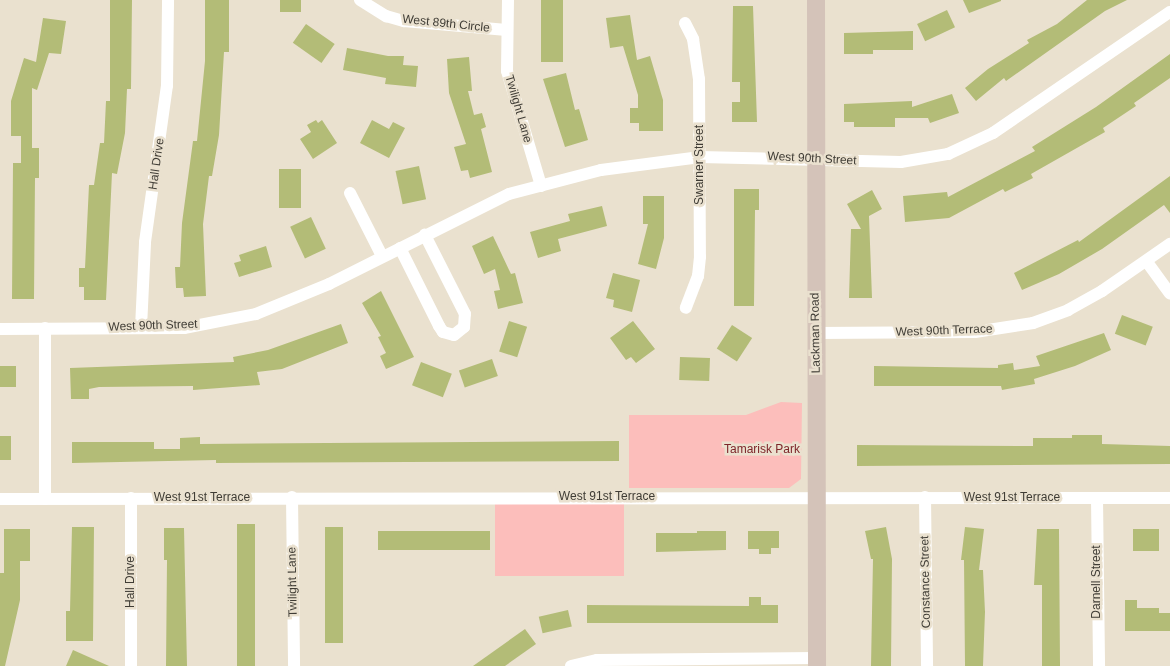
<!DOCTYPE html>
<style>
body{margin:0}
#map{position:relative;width:1170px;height:666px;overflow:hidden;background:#eae1cf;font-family:Helvetica,sans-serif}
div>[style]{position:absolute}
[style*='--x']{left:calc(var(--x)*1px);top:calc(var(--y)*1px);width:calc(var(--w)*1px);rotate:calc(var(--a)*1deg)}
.green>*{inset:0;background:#fcbebb;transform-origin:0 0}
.building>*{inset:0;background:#b3bc77;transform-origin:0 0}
.street>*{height:12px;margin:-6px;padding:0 6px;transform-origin:6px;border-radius:6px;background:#fff}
.secondary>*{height:18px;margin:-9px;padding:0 9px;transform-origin:9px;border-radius:9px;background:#d4c3b9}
span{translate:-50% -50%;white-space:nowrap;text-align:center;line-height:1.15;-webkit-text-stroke:5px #eae1cf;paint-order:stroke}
.street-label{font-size:12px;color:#3f3c35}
.park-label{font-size:12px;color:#7e262a}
</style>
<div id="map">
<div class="green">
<i style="clip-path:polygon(781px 402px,802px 403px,801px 479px,789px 488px,629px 488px,629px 415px,746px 415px)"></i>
<i style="left:495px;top:503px;width:129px;height:73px"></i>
</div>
<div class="building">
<i style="clip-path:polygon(110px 0,132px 0,131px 89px,127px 89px,125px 133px,117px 174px,112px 173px,106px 300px,84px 300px,84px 287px,79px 287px,79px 268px,85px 268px,89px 185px,94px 185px,100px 143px,104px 143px,106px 101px,110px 101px)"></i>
<i style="clip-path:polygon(205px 0,229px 0,229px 52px,224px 52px,219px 135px,212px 176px,209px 176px,203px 224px,206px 296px,184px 297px,183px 288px,176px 288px,175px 267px,180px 267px,182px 223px,193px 141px,197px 141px,205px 61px)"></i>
<i style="left:280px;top:0;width:21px;height:12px"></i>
<i style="left:541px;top:0;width:22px;height:62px"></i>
<i style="clip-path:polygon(963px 0,1001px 0,1001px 1px,969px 13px)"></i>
<i style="clip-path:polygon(1087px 0,1127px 0,1105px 11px,1006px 81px,1004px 78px,976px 101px,965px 88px,988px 69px,1029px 43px,1027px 40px,1057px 24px)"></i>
<i style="clip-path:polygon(733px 6px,753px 6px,757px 122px,732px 122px,732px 102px,740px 102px,740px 82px,732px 82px)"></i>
<i style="left:947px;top:10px;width:19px;height:33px;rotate:65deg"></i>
<i style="clip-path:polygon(630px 15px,637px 60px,650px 56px,663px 100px,663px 131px,639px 131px,639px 123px,630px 123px,630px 108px,638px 108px,638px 95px,623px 46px,610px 48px,606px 18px)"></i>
<i style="clip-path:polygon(43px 18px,66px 21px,61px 54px,49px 53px,37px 90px,32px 88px,32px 148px,39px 148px,39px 178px,35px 178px,34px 299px,12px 299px,13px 163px,21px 163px,21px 136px,11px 136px,11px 101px,24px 58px,36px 62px)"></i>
<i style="left:306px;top:24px;width:35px;height:23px;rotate:35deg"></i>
<i style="clip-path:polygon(913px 31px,913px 50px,873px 50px,873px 54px,844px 54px,844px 33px)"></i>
<i style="clip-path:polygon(347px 48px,388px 56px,404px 56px,403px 65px,418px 66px,416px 87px,385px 84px,386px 78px,343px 70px)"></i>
<i style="clip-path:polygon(1170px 54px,1170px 78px,1134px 103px,1136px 106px,1103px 128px,1105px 132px,1031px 174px,1033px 178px,1005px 192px,1003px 189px,949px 218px,905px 222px,903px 196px,947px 192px,948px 197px,1035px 151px,1032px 147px,1096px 107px)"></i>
<i style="clip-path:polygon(469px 57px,472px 91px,468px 91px,474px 115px,482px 113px,486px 127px,481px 129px,492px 172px,470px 178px,468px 170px,461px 171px,454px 147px,466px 144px,449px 93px,447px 59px)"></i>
<i style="clip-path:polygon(566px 73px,575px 110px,579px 109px,588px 140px,565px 147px,543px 79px)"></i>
<i style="clip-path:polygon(952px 94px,959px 113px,930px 123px,928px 118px,895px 118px,895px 127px,854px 127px,854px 122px,844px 122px,844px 104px,912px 101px,912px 107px)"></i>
<i style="clip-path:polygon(316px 120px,318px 123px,322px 120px,337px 143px,313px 159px,300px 139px,311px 132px,307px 125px)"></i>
<i style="clip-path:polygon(372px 120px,389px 129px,393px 122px,405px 128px,389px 158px,360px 143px)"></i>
<i style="left:419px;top:166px;width:34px;height:24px;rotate:78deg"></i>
<i style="left:279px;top:169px;width:22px;height:39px"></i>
<i style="clip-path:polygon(1170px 176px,1170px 213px,1164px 205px,1102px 249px,1059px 274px,1022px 290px,1014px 273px,1078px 240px,1079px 242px)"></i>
<i style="clip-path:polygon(734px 189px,759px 189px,759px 210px,755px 210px,754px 306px,734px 306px)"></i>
<i style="clip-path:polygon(872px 190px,882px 209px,869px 216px,872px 298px,849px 298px,851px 229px,861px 229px,847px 204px)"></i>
<i style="clip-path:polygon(643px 196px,664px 196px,664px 238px,656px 269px,638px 264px,648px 224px,643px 224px)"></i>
<i style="clip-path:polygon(602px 206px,607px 226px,558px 239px,561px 251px,538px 258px,530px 232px,570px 221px,568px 214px)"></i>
<i style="left:311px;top:217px;width:35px;height:23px;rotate:65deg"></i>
<i style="clip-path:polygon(493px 236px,511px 274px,515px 273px,523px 303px,498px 309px,494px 291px,500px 290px,495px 269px,484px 274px,472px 246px)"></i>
<i style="clip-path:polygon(266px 246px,272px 267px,239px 277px,234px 263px,241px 261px,239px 255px)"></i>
<i style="clip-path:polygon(613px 273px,640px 280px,632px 312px,613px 307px,614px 300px,606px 298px)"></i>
<i style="clip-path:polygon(381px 291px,414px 357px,386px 369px,380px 356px,386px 353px,378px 337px,381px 336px,362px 303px)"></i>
<i style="left:1122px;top:315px;width:33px;height:20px;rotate:21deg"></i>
<i style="left:509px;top:321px;width:19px;height:32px;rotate:18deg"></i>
<i style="clip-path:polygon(633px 321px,655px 349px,636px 363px,631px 357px,626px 360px,610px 338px)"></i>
<i style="clip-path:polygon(341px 324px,348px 343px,282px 369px,257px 372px,260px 385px,193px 390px,193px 386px,99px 387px,89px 389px,89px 399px,71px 399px,70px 368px,234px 362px,233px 357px,268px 350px)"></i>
<i style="left:732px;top:325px;width:24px;height:28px;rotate:33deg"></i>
<i style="clip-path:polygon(1104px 333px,1111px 350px,1075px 366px,1034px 379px,1035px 384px,1002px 390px,1001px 386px,874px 386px,874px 366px,998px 368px,998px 365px,1013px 363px,1014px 370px,1040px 366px,1036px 356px)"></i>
<i style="left:680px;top:357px;width:30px;height:23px;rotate:2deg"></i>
<i style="left:492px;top:359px;width:18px;height:35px;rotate:71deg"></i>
<i style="left:421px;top:362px;width:33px;height:25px;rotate:21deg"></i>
<i style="left:0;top:366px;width:16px;height:21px"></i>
<i style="clip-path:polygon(1072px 435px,1102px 435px,1102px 444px,1170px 446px,1170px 464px,857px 466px,857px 445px,1033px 446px,1033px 438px,1072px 438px)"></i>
<i style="left:0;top:436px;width:11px;height:24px"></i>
<i style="clip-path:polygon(200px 437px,200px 444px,619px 441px,619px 461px,216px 463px,216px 460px,72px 463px,72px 442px,154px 442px,154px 449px,180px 449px,180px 438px)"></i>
<i style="left:237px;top:524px;width:18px;height:142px"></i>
<i style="clip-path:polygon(72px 527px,94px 527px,93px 641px,66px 641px,66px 611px,70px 611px)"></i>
<i style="left:325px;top:527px;width:18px;height:116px"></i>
<i style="clip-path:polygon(886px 527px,892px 559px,891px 666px,871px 666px,873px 559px,871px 559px,865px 531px)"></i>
<i style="clip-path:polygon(965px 527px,984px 529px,979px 570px,983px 570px,985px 612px,983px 666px,965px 666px,964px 560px,961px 560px)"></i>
<i style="clip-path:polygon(164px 528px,184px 528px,187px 666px,166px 666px,167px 560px,164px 560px)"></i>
<i style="clip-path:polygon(4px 529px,30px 529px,30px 561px,20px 561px,20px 600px,5px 666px,0 666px,0 573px,4px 573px)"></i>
<i style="clip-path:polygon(1037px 529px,1059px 529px,1060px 666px,1042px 666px,1042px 585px,1034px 585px)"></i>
<i style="left:1133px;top:529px;width:26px;height:22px"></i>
<i style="left:490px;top:531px;width:19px;height:112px;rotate:90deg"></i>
<i style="clip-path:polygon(697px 531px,726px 531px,726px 550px,656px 552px,656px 533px,697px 533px)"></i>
<i style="clip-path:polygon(748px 531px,779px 531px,779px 548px,771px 548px,771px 554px,759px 554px,759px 549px,748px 549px)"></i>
<i style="clip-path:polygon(749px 597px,761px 597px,761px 605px,778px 605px,778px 623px,587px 623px,587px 605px,749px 606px)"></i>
<i style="clip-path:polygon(1125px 600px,1137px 600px,1137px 608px,1159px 608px,1159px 613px,1170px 613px,1170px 631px,1125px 631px)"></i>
<i style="left:568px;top:610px;width:17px;height:30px;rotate:77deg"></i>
<i style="clip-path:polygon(525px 629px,536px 644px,505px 666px,473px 666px)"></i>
<i style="clip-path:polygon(73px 650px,109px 666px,66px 666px)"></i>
</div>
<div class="street">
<i style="--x:360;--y:0;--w:31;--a:32"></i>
<i style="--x:386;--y:16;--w:19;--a:16"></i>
<i style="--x:404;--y:21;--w:103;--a:5"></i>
<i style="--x:508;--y:0;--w:71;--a:90.8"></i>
<i style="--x:507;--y:71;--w:120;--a:73.5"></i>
<i style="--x:685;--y:23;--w:18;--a:63"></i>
<i style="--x:693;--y:39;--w:40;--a:81.5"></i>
<i style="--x:699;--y:79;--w:178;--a:89.7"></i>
<i style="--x:700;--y:257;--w:19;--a:96"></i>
<i style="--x:698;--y:276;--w:34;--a:111"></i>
<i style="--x:350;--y:193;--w:71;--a:63.1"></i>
<i style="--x:400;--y:248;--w:87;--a:63.4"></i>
<i style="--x:439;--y:326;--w:7;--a:56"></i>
<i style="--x:443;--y:332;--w:11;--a:15"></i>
<i style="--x:454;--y:335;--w:13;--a:-39"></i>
<i style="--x:464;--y:327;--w:13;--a:-86"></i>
<i style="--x:465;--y:314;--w:89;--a:-116.9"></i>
<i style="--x:1147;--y:262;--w:39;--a:54"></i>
<i style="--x:141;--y:328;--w:86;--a:-87.3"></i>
<i style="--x:145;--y:242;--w:158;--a:-82"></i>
<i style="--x:167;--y:86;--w:86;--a:-89.3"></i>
<i style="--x:0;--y:329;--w:184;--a:-0.3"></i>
<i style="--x:184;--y:328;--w:73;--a:-11"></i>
<i style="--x:256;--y:314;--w:79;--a:-22.3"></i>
<i style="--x:329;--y:284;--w:201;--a:-26.6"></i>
<i style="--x:509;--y:194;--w:95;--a:-14.6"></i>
<i style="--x:601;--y:170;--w:100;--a:-7.5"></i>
<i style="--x:700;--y:157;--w:201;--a:1.4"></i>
<i style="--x:901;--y:162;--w:48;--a:-9.7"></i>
<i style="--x:948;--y:154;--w:50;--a:-25"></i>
<i style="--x:993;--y:133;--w:214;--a:-34.4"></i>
<i style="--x:816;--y:333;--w:159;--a:-0.4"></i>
<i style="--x:975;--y:332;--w:59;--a:-8.8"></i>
<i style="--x:1033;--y:323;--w:37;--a:-20"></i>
<i style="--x:1068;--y:310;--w:39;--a:-29"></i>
<i style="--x:1102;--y:291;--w:83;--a:-34.7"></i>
<i style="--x:292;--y:497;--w:169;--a:89.3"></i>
<i style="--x:925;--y:497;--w:169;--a:89.3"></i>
<i style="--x:1097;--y:498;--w:168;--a:89.3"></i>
<i style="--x:0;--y:499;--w:1170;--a:-0.05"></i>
<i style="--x:45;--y:499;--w:171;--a:-90"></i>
<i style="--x:131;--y:666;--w:168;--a:-90"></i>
<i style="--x:571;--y:666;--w:27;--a:-13"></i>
<i style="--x:597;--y:660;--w:219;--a:-0.5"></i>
</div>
<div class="secondary">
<i style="--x:816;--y:0;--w:666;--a:89.91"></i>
</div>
<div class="street-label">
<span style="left:446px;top:24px;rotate:6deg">West 89th Circle</span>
<span style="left:518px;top:109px;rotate:74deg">Twilight Lane</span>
<span style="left:812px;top:159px;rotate:3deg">West 90th Street</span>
<span style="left:157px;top:164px;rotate:-82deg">Hall Drive</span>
<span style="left:700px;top:165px;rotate:-90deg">Swarner Street</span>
<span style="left:153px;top:326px;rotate:-2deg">West 90th Street</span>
<span style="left:944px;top:331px;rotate:-2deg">West 90th Terrace</span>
<span style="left:816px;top:333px;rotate:-91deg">Lackman Road</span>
<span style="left:607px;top:497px">West 91st Terrace</span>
<span style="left:202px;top:498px">West 91st Terrace</span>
<span style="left:1012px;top:498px">West 91st Terrace</span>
<span style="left:131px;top:582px;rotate:-90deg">Hall Drive</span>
<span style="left:293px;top:582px;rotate:-91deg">Twilight Lane</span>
<span style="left:926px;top:582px;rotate:-91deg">Constance Street</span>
<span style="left:1097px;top:582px;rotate:-90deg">Darnell Street</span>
</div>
<div class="park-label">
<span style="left:762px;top:450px">Tamarisk Park</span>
</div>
</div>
